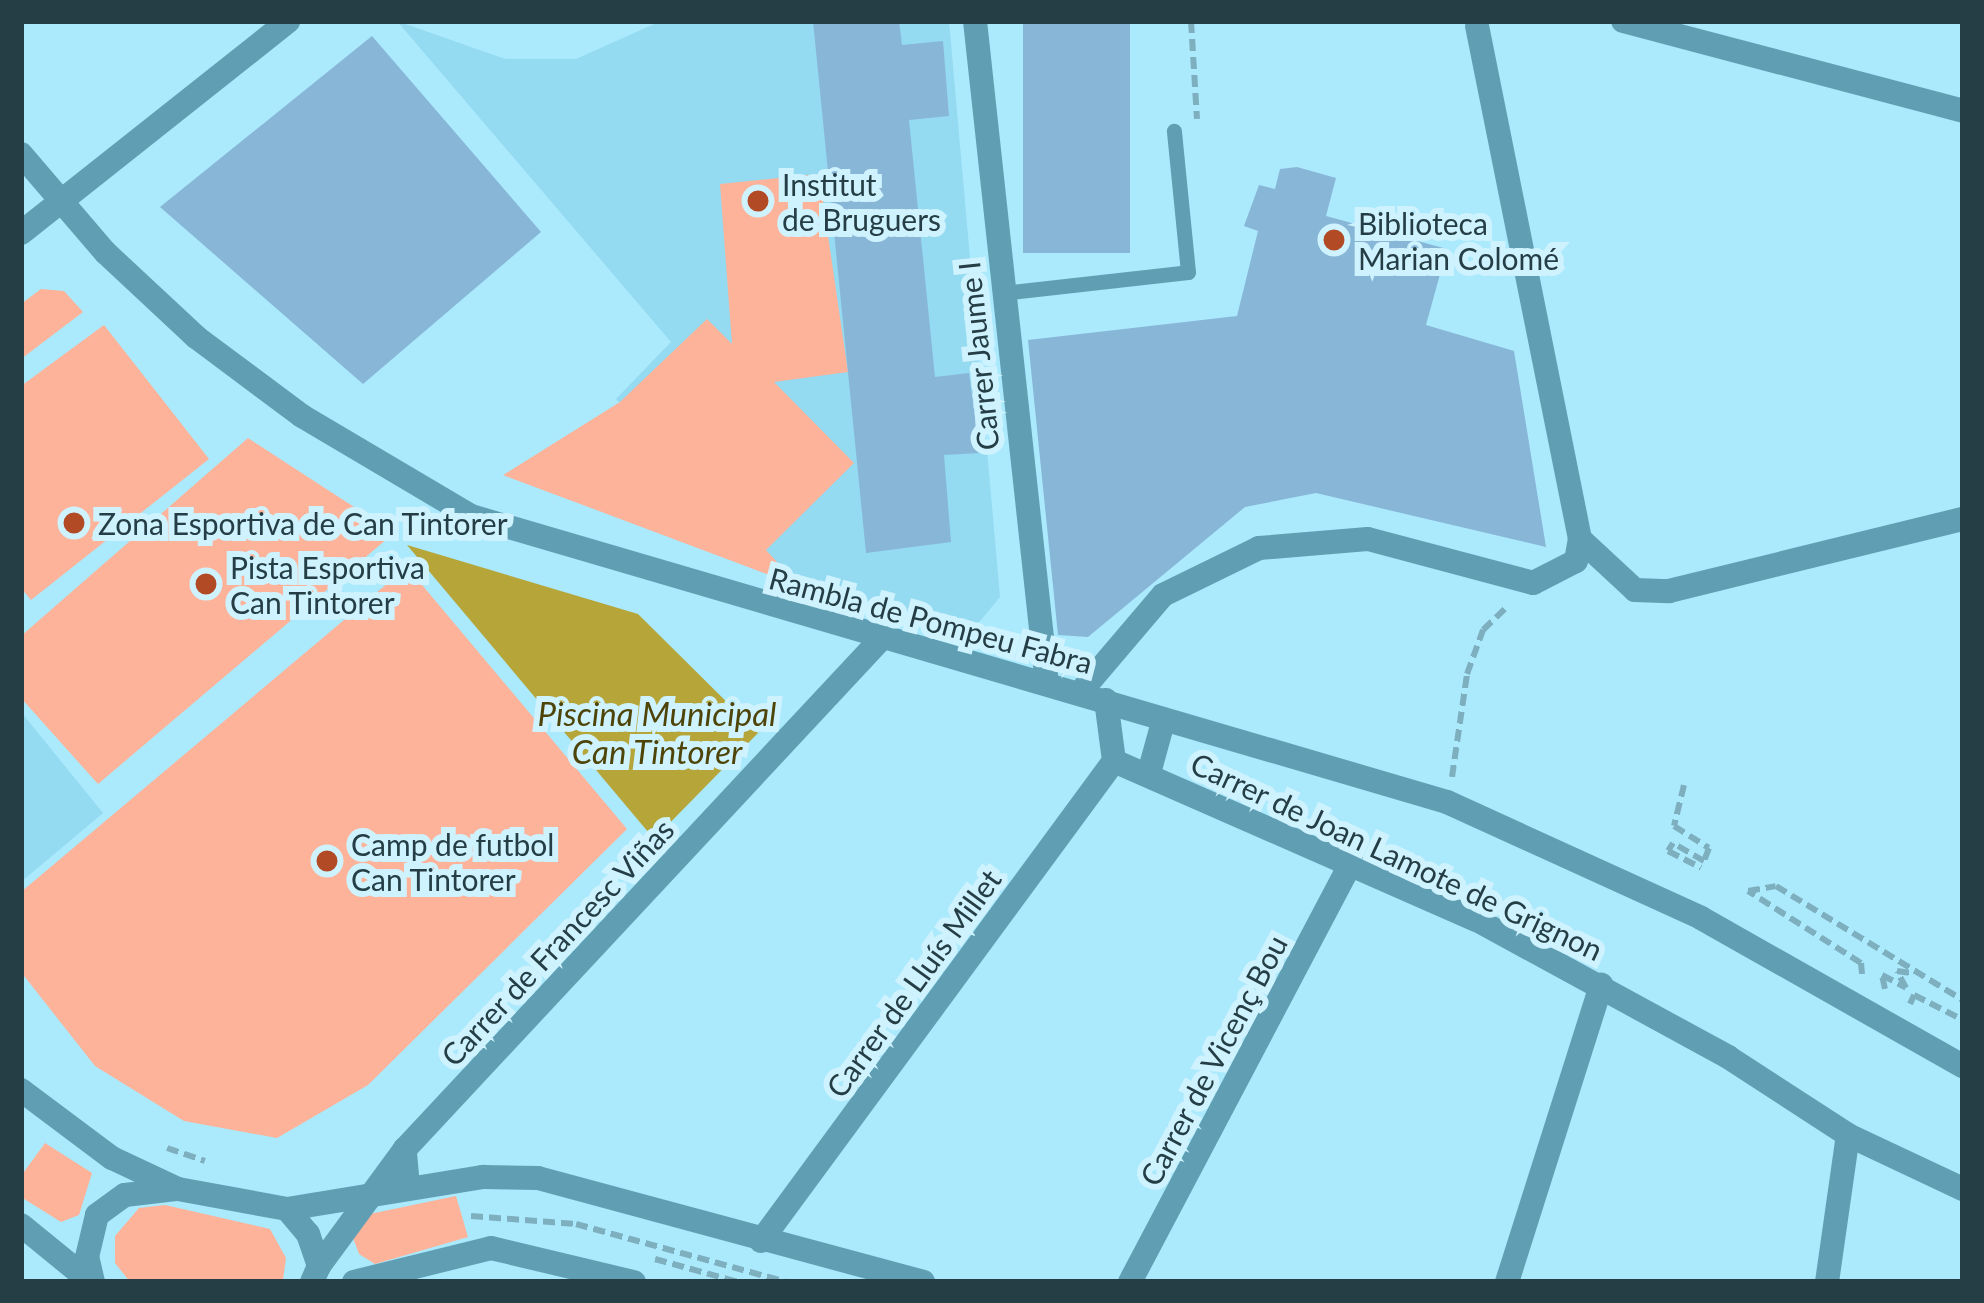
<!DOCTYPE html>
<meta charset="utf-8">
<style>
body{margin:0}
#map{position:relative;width:1984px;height:1303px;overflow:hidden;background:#abe9fd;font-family:Lato,sans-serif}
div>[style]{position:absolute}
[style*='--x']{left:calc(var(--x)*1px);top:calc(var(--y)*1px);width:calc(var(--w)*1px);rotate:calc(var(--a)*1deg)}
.built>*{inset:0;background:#94daf1}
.green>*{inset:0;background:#fdb399}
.water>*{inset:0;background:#b6a539}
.building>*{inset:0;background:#88b6d7;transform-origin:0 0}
.path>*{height:6px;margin-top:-3px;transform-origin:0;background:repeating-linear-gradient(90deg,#7eafbf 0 12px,transparent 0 18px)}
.service>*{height:15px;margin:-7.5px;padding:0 7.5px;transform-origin:7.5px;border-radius:7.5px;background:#609fb3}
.minor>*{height:24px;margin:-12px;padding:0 12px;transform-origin:12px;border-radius:12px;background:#609fb3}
.dots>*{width:33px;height:33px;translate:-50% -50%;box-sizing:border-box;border:6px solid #cef2fe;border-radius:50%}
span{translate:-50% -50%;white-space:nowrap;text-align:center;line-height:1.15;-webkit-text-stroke:12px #cef2fe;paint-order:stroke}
.poi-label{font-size:30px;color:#253e46}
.left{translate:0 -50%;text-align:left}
.street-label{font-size:30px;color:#253e46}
.water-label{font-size:33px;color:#4e4408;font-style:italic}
.frame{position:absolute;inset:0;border:24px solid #253e46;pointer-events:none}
</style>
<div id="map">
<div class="built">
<i style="clip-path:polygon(397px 21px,505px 59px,576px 59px,661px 21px,949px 21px,1000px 597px,971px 632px,799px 586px,616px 399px,671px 342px)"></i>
<i style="clip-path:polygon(21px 712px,103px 813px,21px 882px)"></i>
</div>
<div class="green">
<i style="clip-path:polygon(819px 174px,848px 372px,774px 382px,854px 463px,766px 550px,799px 586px,503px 475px,620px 402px,707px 319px,732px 344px,720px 184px)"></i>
<i style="clip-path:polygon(41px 289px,64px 291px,83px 312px,21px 359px,21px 304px)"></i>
<i style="clip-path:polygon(104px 325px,209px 459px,31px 600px,21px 588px,21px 386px)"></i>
<i style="clip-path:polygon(248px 438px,394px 533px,98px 784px,21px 698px,21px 636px)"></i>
<i style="clip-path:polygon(407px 567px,627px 829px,368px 1085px,277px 1138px,184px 1121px,95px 1066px,21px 972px,21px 892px)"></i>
<i style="clip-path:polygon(45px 1143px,92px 1173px,79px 1215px,61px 1222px,21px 1197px,21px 1176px)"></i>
<i style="clip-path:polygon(456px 1196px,468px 1237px,375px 1264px,359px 1254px,352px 1235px,365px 1215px)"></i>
<i style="clip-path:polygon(165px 1205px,270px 1229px,286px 1258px,283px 1280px,130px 1282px,115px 1263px,115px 1236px,139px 1208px)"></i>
</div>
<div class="water">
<i style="clip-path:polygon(407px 545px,638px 614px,758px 733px,654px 839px)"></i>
</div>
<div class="building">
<i style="clip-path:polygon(813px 21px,899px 21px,902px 45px,943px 41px,949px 116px,909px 120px,935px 377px,969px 373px,980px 453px,944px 455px,951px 542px,866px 553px)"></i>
<i style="left:1023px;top:21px;width:107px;height:232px"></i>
<i style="clip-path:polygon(372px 36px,541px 232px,363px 384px,160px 207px)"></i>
<i style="clip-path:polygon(1297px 167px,1336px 178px,1326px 216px,1447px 249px,1426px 325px,1514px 351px,1546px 547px,1316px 493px,1245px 507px,1088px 637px,1058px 635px,1028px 340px,1237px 316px,1258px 231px,1244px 226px,1259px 185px,1275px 189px,1280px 169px)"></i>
</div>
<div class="path">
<i style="--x:1191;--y:21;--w:98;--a:86.5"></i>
<i style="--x:1452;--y:777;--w:104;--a:-81.7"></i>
<i style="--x:1467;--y:674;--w:47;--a:-70"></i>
<i style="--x:1483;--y:630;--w:35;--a:-44"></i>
<i style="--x:1684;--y:785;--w:42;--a:103.7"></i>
<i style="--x:1674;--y:826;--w:41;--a:32.2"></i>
<i style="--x:1709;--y:848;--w:14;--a:111"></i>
<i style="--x:1704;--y:861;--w:36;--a:-150"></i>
<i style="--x:1673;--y:843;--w:9;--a:122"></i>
<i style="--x:1668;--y:851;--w:37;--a:27"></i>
<i style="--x:1862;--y:974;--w:11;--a:-95"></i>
<i style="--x:1861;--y:963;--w:134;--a:-147.5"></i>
<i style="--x:1748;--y:891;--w:28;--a:-10"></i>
<i style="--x:1776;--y:886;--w:219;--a:31.4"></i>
<i style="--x:1885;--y:989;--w:14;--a:-102"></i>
<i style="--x:1882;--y:975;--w:27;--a:28"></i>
<i style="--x:1906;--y:988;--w:19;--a:-118"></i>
<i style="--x:1897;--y:971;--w:14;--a:8"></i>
<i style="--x:1910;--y:1004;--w:10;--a:-66"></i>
<i style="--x:1914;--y:995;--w:55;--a:27"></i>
<i style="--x:167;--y:1148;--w:40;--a:18.9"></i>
<i style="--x:471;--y:1216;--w:105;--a:4.4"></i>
<i style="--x:576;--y:1224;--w:219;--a:15.4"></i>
<i style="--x:655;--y:1259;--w:86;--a:15.5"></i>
</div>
<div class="service">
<i style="--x:1002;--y:293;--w:187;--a:-6.4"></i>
<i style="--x:1188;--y:272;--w:142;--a:-95.7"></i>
</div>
<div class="minor">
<i style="--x:975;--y:21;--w:667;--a:83.8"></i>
<i style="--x:1623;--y:21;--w:352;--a:14.8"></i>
<i style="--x:21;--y:154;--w:130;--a:49.4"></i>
<i style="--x:106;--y:253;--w:123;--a:43"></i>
<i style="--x:196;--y:337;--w:132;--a:36.7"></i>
<i style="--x:302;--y:416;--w:196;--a:30.6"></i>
<i style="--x:471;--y:516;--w:1017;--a:16.33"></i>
<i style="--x:1447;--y:802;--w:279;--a:24.5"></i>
<i style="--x:1701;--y:918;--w:301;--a:29.5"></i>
<i style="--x:21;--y:233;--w:341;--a:-38.4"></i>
<i style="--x:1580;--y:539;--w:75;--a:42.8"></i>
<i style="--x:1635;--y:590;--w:34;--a:2"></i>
<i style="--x:1669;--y:591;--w:303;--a:-13.8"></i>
<i style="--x:1083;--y:689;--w:123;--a:-49.6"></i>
<i style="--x:1163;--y:595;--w:107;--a:-26.1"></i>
<i style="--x:1259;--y:548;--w:109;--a:-4.7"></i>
<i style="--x:1368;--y:539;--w:171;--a:14.9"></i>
<i style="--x:1533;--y:583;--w:48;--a:-27.1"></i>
<i style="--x:1576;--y:561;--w:22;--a:-80"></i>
<i style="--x:1580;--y:539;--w:523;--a:-101.35"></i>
<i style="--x:1106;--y:700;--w:62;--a:82.5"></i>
<i style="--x:1114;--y:761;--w:396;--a:23.7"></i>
<i style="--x:1477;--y:920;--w:286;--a:28.6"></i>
<i style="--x:1728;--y:1057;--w:143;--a:33"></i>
<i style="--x:1848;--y:1135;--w:127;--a:25.2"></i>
<i style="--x:1149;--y:773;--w:53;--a:-74.6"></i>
<i style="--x:21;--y:1090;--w:114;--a:36.8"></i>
<i style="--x:112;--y:1158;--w:73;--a:25.2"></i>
<i style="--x:178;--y:1189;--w:111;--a:10.4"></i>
<i style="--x:287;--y:1209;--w:199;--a:-9.3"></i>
<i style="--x:483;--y:1177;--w:55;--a:1"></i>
<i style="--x:538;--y:1178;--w:399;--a:15.1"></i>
<i style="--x:408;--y:1187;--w:38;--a:-95"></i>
<i style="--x:405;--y:1149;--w:695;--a:-46.98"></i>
<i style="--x:287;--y:1209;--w:33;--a:50"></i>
<i style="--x:308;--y:1234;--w:34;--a:71"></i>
<i style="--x:319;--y:1266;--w:17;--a:114"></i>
<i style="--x:21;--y:1225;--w:90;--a:39.2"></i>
<i style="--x:761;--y:1241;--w:596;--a:-53.67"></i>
<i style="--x:319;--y:1266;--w:145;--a:-53.7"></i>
<i style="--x:93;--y:1282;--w:26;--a:-103"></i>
<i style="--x:87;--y:1257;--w:43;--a:-76.6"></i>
<i style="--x:97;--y:1215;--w:34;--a:-36"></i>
<i style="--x:125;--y:1195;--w:51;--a:-6.7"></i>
<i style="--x:354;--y:1282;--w:141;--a:-13.9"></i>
<i style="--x:491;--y:1248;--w:147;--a:13.4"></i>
<i style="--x:1130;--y:1282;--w:471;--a:-62.2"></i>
<i style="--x:1507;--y:1282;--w:312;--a:-72.4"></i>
<i style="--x:1827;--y:1282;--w:148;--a:-81.9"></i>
</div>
<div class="dots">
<i style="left:758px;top:201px;background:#b24b25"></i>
<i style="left:1334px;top:240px;background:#b24b25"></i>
<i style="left:74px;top:523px;background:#b24b25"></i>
<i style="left:206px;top:584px;background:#b24b25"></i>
<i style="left:327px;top:861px;background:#b24b25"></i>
</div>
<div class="poi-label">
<span class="left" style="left:782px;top:201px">Institut<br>de Bruguers</span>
<span class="left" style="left:1358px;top:240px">Biblioteca<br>Marian Colomé</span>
<span class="left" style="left:98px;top:523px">Zona Esportiva de Can Tintorer</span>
<span class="left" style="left:230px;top:584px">Pista Esportiva<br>Can Tintorer</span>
<span class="left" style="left:351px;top:861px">Camp de futbol<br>Can Tintorer</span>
</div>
<div class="street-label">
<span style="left:978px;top:356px;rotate:-96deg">Carrer Jaume I</span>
<span style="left:931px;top:620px;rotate:15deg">Rambla de Pompeu Fabra</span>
<span style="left:1397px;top:856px;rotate:25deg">Carrer de Joan Lamote de Grignon</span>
<span style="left:557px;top:942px;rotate:-47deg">Carrer de Francesc Viñas</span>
<span style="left:913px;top:983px;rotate:-54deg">Carrer de Lluís Millet</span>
<span style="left:1213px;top:1060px;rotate:-62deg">Carrer de Vicenç Bou</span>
</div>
<div class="water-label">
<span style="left:657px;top:733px">Piscina Municipal<br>Can Tintorer</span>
</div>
<div class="frame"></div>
</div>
